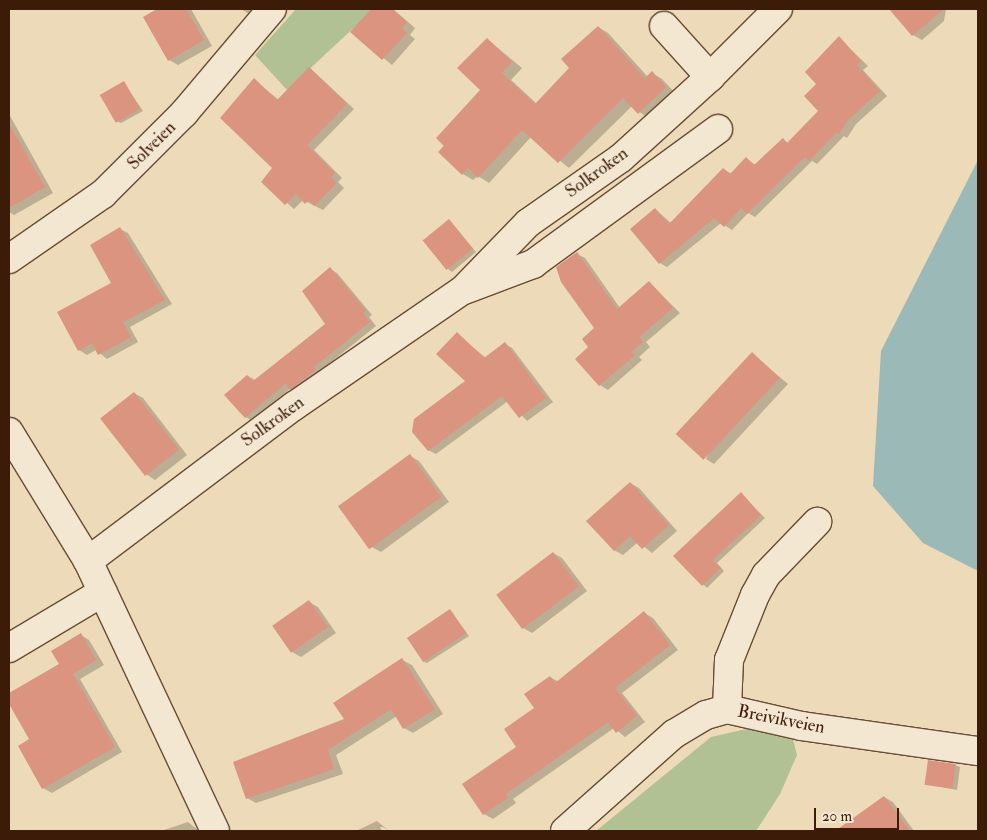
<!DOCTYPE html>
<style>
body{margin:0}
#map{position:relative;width:987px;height:840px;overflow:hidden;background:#ecdab8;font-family:"IM FELL Double Pica",serif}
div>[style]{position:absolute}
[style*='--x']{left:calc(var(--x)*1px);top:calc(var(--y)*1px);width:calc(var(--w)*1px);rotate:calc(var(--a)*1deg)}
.green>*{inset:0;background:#b1c194}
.water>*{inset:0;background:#9bb9b7}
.shadow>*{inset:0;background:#0003}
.building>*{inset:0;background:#db9480;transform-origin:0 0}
.roads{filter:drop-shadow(1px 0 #684c34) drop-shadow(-1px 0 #684c34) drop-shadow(0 1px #684c34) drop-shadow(0 -1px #684c34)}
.minor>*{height:28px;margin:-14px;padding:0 14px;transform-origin:14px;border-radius:14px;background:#f3e7d1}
span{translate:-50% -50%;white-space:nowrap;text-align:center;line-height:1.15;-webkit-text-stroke:4px #f3e7d1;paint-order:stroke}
.street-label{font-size:18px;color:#3c1c08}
.frame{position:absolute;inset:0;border:10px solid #3c1c08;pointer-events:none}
.scale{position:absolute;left:814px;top:808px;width:85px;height:22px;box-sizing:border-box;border:2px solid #3c1c08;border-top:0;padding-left:6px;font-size:15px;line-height:18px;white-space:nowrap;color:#3c1c08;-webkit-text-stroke:4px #f3e7d1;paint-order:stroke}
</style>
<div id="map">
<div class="green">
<i style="clip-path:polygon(296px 9px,374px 9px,287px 90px,255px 55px)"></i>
<i style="clip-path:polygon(764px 725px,791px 732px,797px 755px,780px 794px,756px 831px,596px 831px,711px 737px)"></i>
</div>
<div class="water">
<i style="clip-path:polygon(978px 160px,978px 571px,923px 543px,873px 486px,881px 351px)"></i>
</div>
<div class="shadow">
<i style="clip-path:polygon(160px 9px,191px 9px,212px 46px,178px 65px,169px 60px,145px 17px)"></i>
<i style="clip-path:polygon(241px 9px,254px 9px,249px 14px)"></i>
<i style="clip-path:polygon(376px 9px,393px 9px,415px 28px,410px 35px,415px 39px,392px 65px,352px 32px)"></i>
<i style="clip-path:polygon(891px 9px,946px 9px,944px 21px,922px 40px,913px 35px)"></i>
<i style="clip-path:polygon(598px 27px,608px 33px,648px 77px,652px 73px,662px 79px,676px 94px,649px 119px,632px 106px,569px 168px,531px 137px,489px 183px,478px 176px,473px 180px,463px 174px,439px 152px,482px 90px,487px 39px,522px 68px,511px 80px,537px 104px,571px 68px)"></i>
<i style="clip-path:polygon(839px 38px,868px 66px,863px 70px,887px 96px,856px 124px,847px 138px,844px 136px,817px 164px,812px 161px,755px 217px,748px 213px,732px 230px,721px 223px,667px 267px,660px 263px,655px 209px,671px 223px,723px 169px,732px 174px,746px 159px,756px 165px,783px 140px,788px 143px,819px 111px,818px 84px)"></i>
<i style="clip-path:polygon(310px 68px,354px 109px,314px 150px,342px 178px,338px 182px,344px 188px,323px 210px,303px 200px,294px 209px,263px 182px,274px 168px,254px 80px,279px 100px)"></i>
<i style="clip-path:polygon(124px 83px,143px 111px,121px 123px,117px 121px)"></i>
<i style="clip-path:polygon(9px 114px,53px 193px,14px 215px,9px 212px)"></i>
<i style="clip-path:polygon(449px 221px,476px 252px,452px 272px,448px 269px)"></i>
<i style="clip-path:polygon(120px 229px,128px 233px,172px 304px,130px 327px,138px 342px,107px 359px,96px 350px,87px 355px,79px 350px,113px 283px)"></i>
<i style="clip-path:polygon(577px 254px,585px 258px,620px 308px,649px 282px,680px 313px,646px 342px,650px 347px,639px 357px,642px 360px,608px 390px,600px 385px,590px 347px,596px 328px)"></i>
<i style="clip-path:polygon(330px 269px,337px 273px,372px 315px,369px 317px,376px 326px,320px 371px,322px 374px,298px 393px,291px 388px,252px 421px,246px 417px,248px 376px,255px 380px,327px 324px)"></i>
<i style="clip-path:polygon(457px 334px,486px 358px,505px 344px,512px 348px,553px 402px,527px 421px,508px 401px,436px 454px,428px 450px,466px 382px)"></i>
<i style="clip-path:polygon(752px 354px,788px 384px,714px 464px,706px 459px)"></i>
<i style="clip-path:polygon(134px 393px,143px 398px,187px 455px,155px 480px,146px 474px,102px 418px)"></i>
<i style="clip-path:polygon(410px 456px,419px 461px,449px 502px,381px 552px,372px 547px)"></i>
<i style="clip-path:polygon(630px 483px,639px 488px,677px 531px,652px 553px,638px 542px,623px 555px,614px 550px)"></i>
<i style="clip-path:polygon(741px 494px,765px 518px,717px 563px,724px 571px,707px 588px,675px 556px)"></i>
<i style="clip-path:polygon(553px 553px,562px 558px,587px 591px,532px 633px,523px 628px)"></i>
<i style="clip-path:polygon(309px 602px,318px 607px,336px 633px,301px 657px,292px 652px)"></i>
<i style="clip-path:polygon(450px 610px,469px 636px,427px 663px,423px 661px)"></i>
<i style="clip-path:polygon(644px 613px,653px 618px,678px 650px,622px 693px,645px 722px,625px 737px,614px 728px,513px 799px,516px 803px,493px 819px,484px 814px,550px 677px,559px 682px)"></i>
<i style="clip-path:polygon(81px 635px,89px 640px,104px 665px,80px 679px,122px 752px,52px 793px,43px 788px,31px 740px,9px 701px,9px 694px,60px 664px)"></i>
<i style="clip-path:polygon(402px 660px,412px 665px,443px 714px,413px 733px,404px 728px,397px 716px,336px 755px,343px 774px,256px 803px,247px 798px,345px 720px)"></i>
<i style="clip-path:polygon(955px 765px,960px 767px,957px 790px,926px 784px)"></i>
<i style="clip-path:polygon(884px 797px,893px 802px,914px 831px,837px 831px)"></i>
<i style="clip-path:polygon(377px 821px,389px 831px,383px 827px,380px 827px,382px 831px,356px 831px)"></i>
<i style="clip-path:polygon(188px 822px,199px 831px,161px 831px)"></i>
</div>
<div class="building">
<i style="clip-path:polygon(157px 9px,186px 9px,204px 40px,168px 61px,143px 17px)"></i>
<i style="clip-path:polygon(371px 9px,392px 9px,407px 22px,402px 29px,407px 33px,382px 60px,350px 32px)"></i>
<i style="clip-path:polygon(889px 9px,944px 9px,912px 36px)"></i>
<i style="clip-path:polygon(598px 26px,645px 78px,652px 71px,666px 87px,638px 114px,623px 98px,558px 163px,522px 130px,478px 178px,468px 168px,462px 175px,438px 152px,444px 146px,436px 138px,480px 90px,457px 68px,487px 38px,512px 62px,502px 73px,535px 104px,569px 68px,561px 59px)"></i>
<i style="clip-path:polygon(839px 36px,861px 61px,857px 65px,880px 91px,848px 120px,839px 134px,837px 132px,809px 161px,805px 157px,747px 214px,741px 208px,724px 227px,714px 218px,659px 264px,630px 229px,655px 208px,669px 224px,723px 168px,730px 174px,746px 157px,754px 165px,783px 138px,787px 143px,818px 111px,804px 96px,816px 84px,805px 72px)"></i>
<i style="clip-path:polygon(309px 67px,347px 104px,307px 145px,335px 173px,331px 177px,337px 183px,314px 206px,309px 200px,305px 204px,296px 194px,285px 205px,261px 182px,272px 168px,220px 118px,254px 78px,277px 100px)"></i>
<i style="left:124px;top:81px;width:32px;height:28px;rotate:60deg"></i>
<i style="clip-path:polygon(9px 124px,45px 187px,9px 208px)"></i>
<i style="left:449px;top:219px;width:38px;height:34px;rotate:51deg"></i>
<i style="clip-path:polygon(120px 227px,165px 300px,123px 322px,131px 337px,98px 355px,92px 343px,78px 351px,57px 312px,111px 283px,90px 245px)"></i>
<i style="clip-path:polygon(577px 252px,617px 309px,649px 281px,673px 308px,639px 337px,643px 342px,631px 352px,635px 355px,599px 386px,575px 359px,588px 347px,582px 339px,594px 328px,561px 282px,556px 267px)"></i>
<i style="clip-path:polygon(330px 267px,366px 311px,363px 313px,370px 322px,314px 367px,316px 370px,299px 383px,290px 390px,286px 383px,245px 418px,224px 395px,247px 375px,253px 381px,325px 324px,302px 291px)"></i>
<i style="clip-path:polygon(457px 332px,484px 358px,505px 342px,546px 398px,519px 418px,502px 396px,428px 451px,412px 432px,414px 419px,465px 381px,436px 354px)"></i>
<i style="left:752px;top:352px;width:38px;height:112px;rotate:43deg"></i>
<i style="left:134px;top:392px;width:73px;height:43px;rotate:52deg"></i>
<i style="left:410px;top:454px;width:53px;height:89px;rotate:54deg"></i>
<i style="clip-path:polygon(630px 482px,669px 525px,642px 549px,630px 536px,614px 551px,586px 521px)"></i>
<i style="clip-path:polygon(741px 492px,761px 515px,713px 560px,721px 568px,702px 586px,673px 556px)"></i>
<i style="left:553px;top:552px;width:43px;height:71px;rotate:53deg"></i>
<i style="left:309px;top:600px;width:33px;height:45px;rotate:55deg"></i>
<i style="left:450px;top:609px;width:29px;height:52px;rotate:56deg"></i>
<i style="clip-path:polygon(644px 611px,670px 645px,615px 688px,637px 716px,616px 733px,608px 722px,506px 794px,508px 798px,483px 815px,462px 784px,516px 747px,504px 729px,534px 708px,524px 694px,550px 676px,555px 683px)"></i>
<i style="clip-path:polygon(81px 633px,96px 660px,73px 674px,115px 747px,42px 789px,18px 746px,29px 739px,9px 704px,9px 693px,59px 664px,51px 651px)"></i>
<i style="clip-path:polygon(402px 658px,435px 709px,403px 729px,391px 709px,328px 750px,334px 769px,246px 799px,233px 762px,344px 719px,333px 703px)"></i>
<i style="left:928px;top:760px;width:28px;height:25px;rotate:8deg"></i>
<i style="clip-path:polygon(884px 796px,910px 831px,835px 831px)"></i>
</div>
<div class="roads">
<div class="minor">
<i style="--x:664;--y:26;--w:69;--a:48"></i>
<i style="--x:9;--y:259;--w:114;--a:-34.7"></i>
<i style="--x:103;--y:194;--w:115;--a:-45"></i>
<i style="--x:184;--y:113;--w:136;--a:-49.8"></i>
<i style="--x:467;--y:289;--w:71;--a:-20.7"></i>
<i style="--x:533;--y:264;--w:229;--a:-36.1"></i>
<i style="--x:9;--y:432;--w:151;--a:58.5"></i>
<i style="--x:88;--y:561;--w:298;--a:64.8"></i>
<i style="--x:88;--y:561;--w:258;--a:-37"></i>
<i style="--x:294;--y:406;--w:205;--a:-34.5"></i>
<i style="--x:463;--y:290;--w:93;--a:-45.9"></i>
<i style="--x:528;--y:223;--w:113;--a:-35"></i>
<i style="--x:621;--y:158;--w:120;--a:-42.3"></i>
<i style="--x:710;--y:77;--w:96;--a:-45"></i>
<i style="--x:9;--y:648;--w:109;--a:-30.8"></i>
<i style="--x:727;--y:709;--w:49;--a:-87.7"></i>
<i style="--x:729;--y:660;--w:70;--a:-68.2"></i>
<i style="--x:755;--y:595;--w:23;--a:-61"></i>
<i style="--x:766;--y:575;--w:74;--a:-46.1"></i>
<i style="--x:565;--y:831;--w:146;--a:-41.7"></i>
<i style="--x:674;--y:734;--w:37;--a:-31"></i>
<i style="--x:706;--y:715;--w:22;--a:-16"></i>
<i style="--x:727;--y:709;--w:77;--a:12.8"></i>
<i style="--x:802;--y:726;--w:178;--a:8.1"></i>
</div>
</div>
<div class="street-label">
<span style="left:152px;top:146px;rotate:-45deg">Solveien</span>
<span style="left:597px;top:173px;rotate:-36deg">Solkroken</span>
<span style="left:273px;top:422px;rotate:-36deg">Solkroken</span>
<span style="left:781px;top:720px;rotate:11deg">Breivikveien</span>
</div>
<div class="frame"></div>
<div class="scale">20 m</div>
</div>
